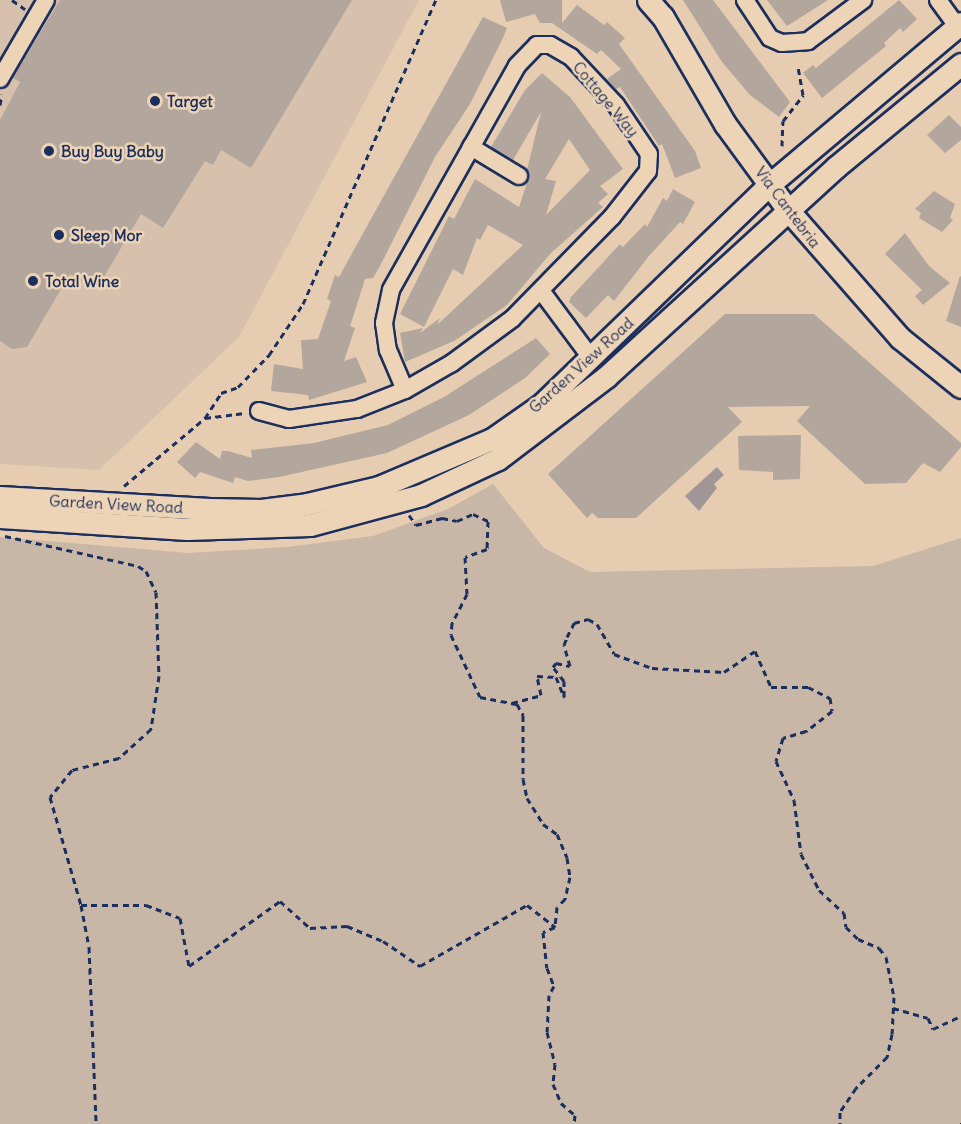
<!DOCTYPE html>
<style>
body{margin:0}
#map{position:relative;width:961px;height:1124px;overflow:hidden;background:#e6cdb2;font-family:Delius,sans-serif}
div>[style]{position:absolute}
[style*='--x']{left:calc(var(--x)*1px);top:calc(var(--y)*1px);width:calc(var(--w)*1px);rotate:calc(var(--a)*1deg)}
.built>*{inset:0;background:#d7c1ac}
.green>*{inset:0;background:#c8b6a6}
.water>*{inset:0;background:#a09696}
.building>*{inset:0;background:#b3a69d}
.path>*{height:3px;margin-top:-1.5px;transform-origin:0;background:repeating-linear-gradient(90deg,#1b2f5e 0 6px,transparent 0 10.5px)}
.roads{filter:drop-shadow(2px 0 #1b2f5e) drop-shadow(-2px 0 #1b2f5e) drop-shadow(0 2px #1b2f5e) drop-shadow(0 -2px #1b2f5e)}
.minor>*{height:16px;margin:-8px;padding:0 8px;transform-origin:8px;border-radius:8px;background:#eed4b6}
.major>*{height:21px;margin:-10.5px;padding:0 10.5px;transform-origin:10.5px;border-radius:10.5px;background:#eed4b6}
.dots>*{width:16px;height:16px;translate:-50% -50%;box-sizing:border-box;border:3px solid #eed4b6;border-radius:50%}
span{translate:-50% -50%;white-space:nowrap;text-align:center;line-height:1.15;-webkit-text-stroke:5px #eed4b6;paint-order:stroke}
.street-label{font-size:16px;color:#1b2f5e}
.poi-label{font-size:16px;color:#1b2f5e;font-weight:700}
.left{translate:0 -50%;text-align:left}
</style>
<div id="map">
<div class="built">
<i style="clip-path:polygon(0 0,419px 0,239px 337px,99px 470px,0 464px)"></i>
</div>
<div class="green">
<i style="clip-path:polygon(493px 484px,544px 548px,590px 572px,873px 566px,961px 538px,961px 1124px,0 1124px,0 537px,189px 553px,287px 547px,373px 536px,448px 509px)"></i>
</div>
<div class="water">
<i style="clip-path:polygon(717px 467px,724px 475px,714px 484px,717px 488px,699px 511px,685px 496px)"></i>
</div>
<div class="building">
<i style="clip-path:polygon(60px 0,352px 0,251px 168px,221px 150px,213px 165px,205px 161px,163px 228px,141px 214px,104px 277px,99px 275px,91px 287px,70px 274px,27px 347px,12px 349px,0 341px,0 120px,20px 82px,13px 78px)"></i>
<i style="clip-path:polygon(500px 0,562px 0,562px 23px,577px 5px,604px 25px,607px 22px,625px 38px,619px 44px,695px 151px,701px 168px,675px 178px,662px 144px,659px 146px,620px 87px,616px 89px,607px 79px,621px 69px,601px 50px,597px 54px,552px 23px,540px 23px,535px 14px,506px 22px)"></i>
<i style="clip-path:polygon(683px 0,713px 0,790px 102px,779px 117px,750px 95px,722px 62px)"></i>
<i style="clip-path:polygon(767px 0,828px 0,787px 26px)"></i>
<i style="clip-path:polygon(899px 0,917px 19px,903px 32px,900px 28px,884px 43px,886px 46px,822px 98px,803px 73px,813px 65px,816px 68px)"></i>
<i style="clip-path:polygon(483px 17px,507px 28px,502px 40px,470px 104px,435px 157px,379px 268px,373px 278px,365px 279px,354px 314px,350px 326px,355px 328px,344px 361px,356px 357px,367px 382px,309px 400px,308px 395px,271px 391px,274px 364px,303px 369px,301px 340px,318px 339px,331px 301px,327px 299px,335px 275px,339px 277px,356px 246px)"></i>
<i style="clip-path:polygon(evenodd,542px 73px,570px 97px,623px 169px,600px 186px,608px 194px,598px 203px,603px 207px,551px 253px,507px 305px,454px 341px,405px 362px,400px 333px,423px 328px,420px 333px,440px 318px,437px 325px,523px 245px,488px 225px,480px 240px,477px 238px,463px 275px,453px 269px,424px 327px,400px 314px,449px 216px,454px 219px,475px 179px,519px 207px,529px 177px,527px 170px,541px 112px,513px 160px,491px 147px,525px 90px,542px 73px,569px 139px,590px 170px,546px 215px,556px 181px,545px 179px,569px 139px)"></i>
<i style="clip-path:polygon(949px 115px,961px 127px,961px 140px,945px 153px,927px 135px)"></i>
<i style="clip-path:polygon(673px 189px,695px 202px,683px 224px,680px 222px,649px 256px,614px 301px,608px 295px,586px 318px,569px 302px,571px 297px,620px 244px,623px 247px,645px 224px,647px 227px,663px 198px,667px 201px)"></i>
<i style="clip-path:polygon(934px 191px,955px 204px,950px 218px,953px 220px,942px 232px,919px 218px,921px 213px,915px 209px)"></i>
<i style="clip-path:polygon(905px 233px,929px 266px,950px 283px,923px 305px,915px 296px,922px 290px,885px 254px)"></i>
<i style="clip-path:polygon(960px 276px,961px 277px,961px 327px,946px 321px)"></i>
<i style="clip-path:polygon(725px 314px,814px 314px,961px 443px,961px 447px,940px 472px,923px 463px,906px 483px,865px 484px,797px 421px,810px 406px,728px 407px,742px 422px,636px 518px,598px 518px,592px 513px,587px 518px,548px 474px)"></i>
<i style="clip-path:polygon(536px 338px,550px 354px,525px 378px,469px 415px,387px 453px,279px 477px,248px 481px,235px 477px,233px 483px,200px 472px,195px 478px,177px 462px,196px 442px,220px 459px,222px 451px,228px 451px,252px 458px,251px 450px,314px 443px,388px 425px,444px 397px)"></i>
<i style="clip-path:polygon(801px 435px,800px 479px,773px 480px,773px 472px,739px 470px,738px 436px)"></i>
</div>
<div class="path">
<i style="--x:12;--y:0;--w:16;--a:35"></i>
<i style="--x:0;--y:105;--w:11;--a:-80"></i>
<i style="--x:782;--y:146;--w:25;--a:-88"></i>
<i style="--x:783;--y:121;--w:33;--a:-52"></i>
<i style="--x:803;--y:95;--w:27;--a:-100"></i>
<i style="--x:205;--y:418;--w:40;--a:-7.1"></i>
<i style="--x:124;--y:486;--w:106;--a:-40"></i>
<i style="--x:205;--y:418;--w:30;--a:-57"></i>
<i style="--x:221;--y:393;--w:18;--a:-19"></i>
<i style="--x:238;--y:387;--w:45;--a:-45.9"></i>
<i style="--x:269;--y:355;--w:61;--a:-56.3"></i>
<i style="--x:303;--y:304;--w:332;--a:-66.4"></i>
<i style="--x:409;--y:515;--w:12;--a:55"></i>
<i style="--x:416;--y:525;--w:27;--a:-15"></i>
<i style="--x:442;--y:518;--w:15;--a:11"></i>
<i style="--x:457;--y:521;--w:17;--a:-24"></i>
<i style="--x:473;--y:514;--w:17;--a:25"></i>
<i style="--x:488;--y:521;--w:28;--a:92"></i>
<i style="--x:487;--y:549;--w:23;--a:160"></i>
<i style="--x:465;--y:557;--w:37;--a:87"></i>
<i style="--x:467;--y:594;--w:33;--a:117"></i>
<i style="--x:452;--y:623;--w:12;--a:95"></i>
<i style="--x:451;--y:635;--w:68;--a:64.9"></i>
<i style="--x:480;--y:697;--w:38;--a:11"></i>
<i style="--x:517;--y:704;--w:13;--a:61"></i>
<i style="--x:523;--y:715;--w:64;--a:90"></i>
<i style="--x:523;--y:779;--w:19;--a:78"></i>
<i style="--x:527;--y:798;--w:31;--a:58"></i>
<i style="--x:543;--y:824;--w:17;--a:36"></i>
<i style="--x:557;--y:834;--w:26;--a:67"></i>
<i style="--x:567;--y:858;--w:19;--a:81"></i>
<i style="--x:570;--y:877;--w:23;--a:103"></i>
<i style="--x:565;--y:899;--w:11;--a:135"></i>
<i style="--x:557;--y:907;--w:20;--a:96"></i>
<i style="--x:555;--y:927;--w:13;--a:157"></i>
<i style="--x:543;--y:932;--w:36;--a:84"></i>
<i style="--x:547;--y:968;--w:19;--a:69"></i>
<i style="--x:554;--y:986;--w:10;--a:119"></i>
<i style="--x:549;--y:995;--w:37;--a:93"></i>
<i style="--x:547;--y:1032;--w:33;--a:76"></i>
<i style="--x:555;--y:1064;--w:20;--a:96"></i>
<i style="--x:553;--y:1084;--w:21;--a:67"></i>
<i style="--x:561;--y:1103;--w:18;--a:41"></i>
<i style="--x:575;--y:1115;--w:9;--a:96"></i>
<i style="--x:5;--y:536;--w:136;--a:12.7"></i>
<i style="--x:138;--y:566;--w:9;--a:32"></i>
<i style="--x:146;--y:571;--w:23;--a:65"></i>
<i style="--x:156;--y:592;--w:84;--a:88"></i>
<i style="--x:159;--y:676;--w:54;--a:98.6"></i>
<i style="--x:151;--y:729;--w:43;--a:137.8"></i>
<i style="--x:119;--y:758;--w:49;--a:165.7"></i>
<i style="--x:72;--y:770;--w:35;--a:129"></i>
<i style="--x:50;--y:797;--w:112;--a:74"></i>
<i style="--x:81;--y:905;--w:43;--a:79.2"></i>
<i style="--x:89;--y:947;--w:177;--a:87.7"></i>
<i style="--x:512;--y:703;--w:30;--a:-15"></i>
<i style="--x:541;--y:695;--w:19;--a:-102"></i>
<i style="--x:537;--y:676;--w:19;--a:3"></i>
<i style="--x:556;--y:677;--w:22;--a:68"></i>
<i style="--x:564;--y:697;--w:16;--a:-90"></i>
<i style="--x:564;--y:681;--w:18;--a:-128"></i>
<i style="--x:553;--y:667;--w:5;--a:-53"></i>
<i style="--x:556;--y:663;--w:14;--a:12"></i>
<i style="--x:570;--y:666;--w:22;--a:-106"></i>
<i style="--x:564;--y:645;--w:9;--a:-69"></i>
<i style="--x:567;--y:637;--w:16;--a:-63"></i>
<i style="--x:574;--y:623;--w:15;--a:-16"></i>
<i style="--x:588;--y:619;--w:10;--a:29"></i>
<i style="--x:597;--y:624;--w:34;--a:60"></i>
<i style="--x:614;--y:654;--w:40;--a:20.2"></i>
<i style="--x:652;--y:668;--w:72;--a:3.2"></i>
<i style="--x:724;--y:672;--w:37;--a:-34"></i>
<i style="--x:755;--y:651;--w:39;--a:66"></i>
<i style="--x:771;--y:687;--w:37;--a:0"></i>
<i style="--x:808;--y:687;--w:25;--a:27"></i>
<i style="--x:830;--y:698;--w:13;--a:81"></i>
<i style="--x:832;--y:711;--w:33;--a:142"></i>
<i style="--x:806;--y:731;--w:24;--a:163"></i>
<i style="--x:783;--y:738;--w:24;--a:107"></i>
<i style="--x:776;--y:761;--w:43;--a:65.2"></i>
<i style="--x:794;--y:800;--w:54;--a:82.6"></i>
<i style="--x:801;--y:854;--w:40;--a:63.4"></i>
<i style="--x:819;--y:890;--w:34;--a:43"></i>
<i style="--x:844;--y:913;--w:14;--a:82"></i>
<i style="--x:846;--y:927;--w:17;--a:45"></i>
<i style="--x:858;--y:939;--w:23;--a:23"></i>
<i style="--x:879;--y:948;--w:11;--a:52"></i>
<i style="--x:886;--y:957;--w:41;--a:78.7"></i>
<i style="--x:894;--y:997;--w:37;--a:93"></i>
<i style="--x:892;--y:1034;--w:24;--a:102"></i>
<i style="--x:887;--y:1057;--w:44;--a:135"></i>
<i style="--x:856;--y:1088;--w:29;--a:124"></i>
<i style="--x:840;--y:1112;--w:12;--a:90"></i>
<i style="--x:81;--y:905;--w:65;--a:0"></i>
<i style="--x:146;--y:905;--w:36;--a:21"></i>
<i style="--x:180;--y:918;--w:49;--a:79.4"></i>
<i style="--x:189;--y:966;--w:112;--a:-35.5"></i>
<i style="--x:280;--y:901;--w:40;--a:42"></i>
<i style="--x:310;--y:928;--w:37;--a:-3"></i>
<i style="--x:347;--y:926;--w:39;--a:23"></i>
<i style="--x:383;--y:941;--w:45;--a:34"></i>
<i style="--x:420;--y:966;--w:123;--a:-29.7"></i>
<i style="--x:527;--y:905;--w:36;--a:38"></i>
<i style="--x:893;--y:1008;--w:36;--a:16"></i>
<i style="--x:928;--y:1018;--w:12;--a:66"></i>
<i style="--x:933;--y:1029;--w:31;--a:-25"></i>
<i style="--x:960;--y:1124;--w:1;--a:0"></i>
</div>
<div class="roads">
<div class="minor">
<i style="--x:745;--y:0;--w:45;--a:56.7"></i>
<i style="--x:770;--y:38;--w:13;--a:23"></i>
<i style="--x:782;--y:43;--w:26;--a:-4"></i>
<i style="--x:808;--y:41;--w:69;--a:-36.7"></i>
<i style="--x:938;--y:0;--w:32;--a:54"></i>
<i style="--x:0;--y:79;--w:91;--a:-59.8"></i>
<i style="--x:471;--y:147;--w:56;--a:31.1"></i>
<i style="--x:542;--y:292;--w:84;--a:53.3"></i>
<i style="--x:259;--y:411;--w:31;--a:15"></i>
<i style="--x:289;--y:419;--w:69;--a:-8.4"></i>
<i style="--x:357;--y:409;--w:52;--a:-21.6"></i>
<i style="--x:405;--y:390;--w:54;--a:-29.9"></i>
<i style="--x:452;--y:363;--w:74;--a:-36.3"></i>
<i style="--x:512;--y:319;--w:143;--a:-45.6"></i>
<i style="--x:612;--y:217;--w:58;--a:-52"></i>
<i style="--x:648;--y:171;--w:17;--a:-87"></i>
<i style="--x:649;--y:154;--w:59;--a:-124"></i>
<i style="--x:616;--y:105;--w:66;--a:-133.2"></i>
<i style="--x:571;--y:57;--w:24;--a:-150"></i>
<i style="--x:550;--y:45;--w:13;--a:180"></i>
<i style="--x:537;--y:45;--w:29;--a:134"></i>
<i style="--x:517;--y:66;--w:257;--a:119.4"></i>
<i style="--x:391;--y:290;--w:34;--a:102"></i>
<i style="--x:384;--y:323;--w:27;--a:82"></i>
<i style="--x:388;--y:350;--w:43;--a:67"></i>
</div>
<div class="major">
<i style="--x:648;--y:0;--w:23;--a:49"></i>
<i style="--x:663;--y:17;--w:124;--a:59.9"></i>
<i style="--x:725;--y:124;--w:107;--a:53.8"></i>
<i style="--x:788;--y:210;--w:170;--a:48.8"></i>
<i style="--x:900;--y:338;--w:78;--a:38.8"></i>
<i style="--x:0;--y:497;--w:210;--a:3.3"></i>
<i style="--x:210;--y:509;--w:51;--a:1.1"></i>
<i style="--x:261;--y:510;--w:46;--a:-7.4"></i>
<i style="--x:307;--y:504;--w:74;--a:-13.3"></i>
<i style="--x:379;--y:487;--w:123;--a:-23"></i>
<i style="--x:492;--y:439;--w:61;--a:-35"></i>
<i style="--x:542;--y:404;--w:317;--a:-44"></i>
<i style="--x:770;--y:184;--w:250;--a:-40.1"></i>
<i style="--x:0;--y:517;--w:187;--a:3.7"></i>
<i style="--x:187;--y:529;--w:123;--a:-1.9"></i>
<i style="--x:310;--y:525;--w:115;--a:-15.1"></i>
<i style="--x:421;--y:495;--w:85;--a:-25.1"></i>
<i style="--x:498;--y:459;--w:136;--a:-37.2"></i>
<i style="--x:606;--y:377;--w:311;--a:-42.4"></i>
<i style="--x:836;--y:167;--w:162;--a:-39.5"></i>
</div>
</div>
<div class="dots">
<i style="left:155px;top:101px;background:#1b2f5e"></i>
<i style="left:49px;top:151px;background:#1b2f5e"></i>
<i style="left:59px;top:235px;background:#1b2f5e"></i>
<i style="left:33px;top:281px;background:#1b2f5e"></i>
</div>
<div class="street-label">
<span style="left:606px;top:99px;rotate:50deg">Cottage Way</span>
<span style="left:788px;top:207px;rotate:53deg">Via Cantebria</span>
<span style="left:581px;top:365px;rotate:-42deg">Garden View Road</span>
<span style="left:116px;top:504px;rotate:3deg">Garden View Road</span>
</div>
<div class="poi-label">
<span class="left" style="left:167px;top:101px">Target</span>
<span class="left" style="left:61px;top:151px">Buy Buy Baby</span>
<span class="left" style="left:71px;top:235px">Sleep Mor</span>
<span class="left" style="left:45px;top:281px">Total Wine</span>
</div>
</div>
